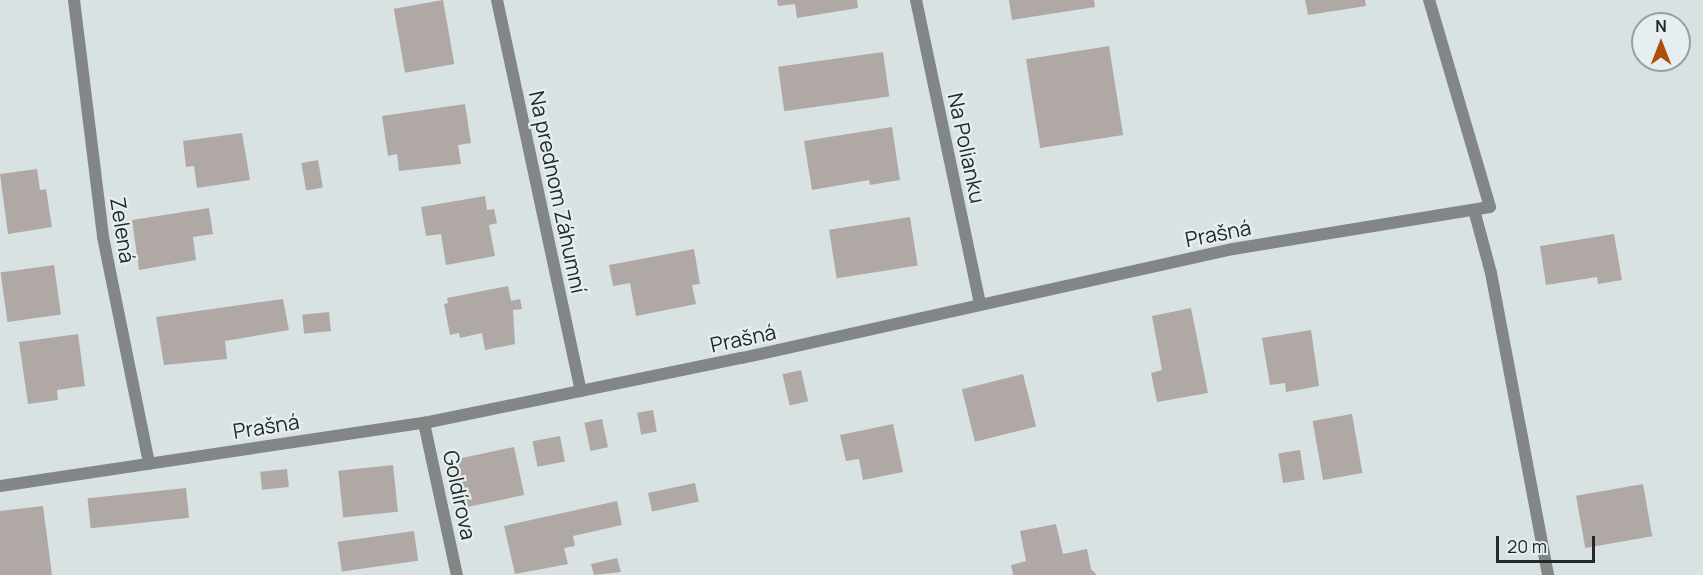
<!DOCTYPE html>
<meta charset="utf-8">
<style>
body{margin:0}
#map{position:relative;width:1703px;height:575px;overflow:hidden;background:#d8e2e3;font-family:Manrope,sans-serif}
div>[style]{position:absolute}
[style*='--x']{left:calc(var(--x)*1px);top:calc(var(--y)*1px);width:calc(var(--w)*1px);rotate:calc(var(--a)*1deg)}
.building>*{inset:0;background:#b0a8a5;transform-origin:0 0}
.street>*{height:12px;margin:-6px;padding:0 6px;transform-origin:6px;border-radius:6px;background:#828687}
span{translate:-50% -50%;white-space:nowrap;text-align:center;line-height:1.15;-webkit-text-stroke:4.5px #e5eff0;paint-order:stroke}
.street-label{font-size:21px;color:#252829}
.north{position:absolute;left:1631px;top:12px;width:60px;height:60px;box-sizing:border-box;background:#e5eff0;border:2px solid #989fa0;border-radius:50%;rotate:0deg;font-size:16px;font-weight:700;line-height:24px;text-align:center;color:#252829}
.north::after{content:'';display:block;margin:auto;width:21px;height:27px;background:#ae4d0c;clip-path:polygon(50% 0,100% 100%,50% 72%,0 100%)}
.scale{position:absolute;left:1496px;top:536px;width:99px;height:27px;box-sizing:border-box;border:3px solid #252829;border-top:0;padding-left:8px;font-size:18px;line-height:21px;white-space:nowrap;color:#252829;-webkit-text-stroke:4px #e5eff0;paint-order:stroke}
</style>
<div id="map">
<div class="building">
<i style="left:443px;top:0;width:65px;height:50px;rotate:80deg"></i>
<i style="clip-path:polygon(777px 0,857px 0,858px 8px,797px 18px,795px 4px,778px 6px)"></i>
<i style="clip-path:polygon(1009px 0,1094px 0,1095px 7px,1012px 20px)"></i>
<i style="clip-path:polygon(1305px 0,1365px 0,1366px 6px,1308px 15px)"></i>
<i style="left:1109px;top:46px;width:90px;height:84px;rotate:81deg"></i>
<i style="left:883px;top:52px;width:45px;height:106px;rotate:82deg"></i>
<i style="clip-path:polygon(465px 104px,471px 143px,458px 145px,461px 164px,399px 171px,397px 154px,388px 156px,382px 116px)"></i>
<i style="clip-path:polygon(892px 127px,900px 180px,870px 185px,869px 180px,812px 190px,804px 141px)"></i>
<i style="clip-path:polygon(242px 133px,250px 180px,197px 188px,194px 166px,186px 167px,183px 141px)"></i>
<i style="left:318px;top:160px;width:28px;height:17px;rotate:80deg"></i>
<i style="clip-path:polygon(37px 169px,40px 190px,46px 189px,52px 227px,8px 234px,0 174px)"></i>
<i style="clip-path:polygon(485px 196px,487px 210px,494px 209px,497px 223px,489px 225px,495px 256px,446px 265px,441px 234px,426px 236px,421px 207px)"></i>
<i style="clip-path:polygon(209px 208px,213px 234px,193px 237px,196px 260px,139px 270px,132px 220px)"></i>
<i style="left:910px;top:217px;width:49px;height:82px;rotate:81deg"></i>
<i style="clip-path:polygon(1614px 234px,1622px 280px,1598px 284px,1597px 277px,1546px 285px,1540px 246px)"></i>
<i style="clip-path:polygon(694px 249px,700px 284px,692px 285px,696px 304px,636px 316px,630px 283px,613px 286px,609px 265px)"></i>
<i style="left:54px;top:265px;width:50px;height:54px;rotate:82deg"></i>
<i style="clip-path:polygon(508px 286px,511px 301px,520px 299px,522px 309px,513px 310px,515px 344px,485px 350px,482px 333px,460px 338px,459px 333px,450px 335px,444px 304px,448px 303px,447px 298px)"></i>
<i style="clip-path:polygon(283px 299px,289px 330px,225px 341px,227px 359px,164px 365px,156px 317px)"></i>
<i style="clip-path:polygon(1191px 308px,1208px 393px,1157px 402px,1151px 373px,1162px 370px,1152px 316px)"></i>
<i style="left:329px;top:312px;width:19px;height:27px;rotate:84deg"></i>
<i style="clip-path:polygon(1311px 330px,1319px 386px,1286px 392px,1285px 383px,1270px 385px,1262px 338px)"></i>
<i style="clip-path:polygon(78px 334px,85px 386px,57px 390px,58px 400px,28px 404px,19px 342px)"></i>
<i style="left:801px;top:370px;width:32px;height:19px;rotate:77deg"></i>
<i style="left:1023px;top:374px;width:54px;height:63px;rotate:76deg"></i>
<i style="left:653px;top:410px;width:22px;height:16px;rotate:80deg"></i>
<i style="left:1352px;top:414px;width:60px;height:40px;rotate:80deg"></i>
<i style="left:602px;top:419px;width:29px;height:18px;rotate:78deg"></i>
<i style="clip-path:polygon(893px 424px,903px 472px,863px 480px,859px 459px,846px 461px,840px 435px)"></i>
<i style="left:560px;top:436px;width:26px;height:28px;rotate:79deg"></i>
<i style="left:514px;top:447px;width:49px;height:58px;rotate:78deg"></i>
<i style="left:1300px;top:450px;width:30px;height:22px;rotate:81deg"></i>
<i style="left:393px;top:465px;width:47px;height:55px;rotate:84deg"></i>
<i style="left:287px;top:469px;width:18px;height:27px;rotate:84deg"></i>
<i style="left:695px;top:483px;width:19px;height:48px;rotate:78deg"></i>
<i style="left:1643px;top:484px;width:53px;height:68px;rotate:80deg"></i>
<i style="left:186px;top:488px;width:30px;height:99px;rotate:84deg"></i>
<i style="clip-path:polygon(617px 501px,622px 525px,573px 536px,575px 546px,564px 548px,568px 564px,515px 574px,504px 526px)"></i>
<i style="clip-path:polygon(43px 506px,52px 575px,0 575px,0 511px)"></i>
<i style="clip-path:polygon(1056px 524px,1063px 554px,1087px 549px,1091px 569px,1097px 575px,1013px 575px,1011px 565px,1026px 561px,1020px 531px)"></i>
<i style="left:414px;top:531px;width:30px;height:77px;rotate:82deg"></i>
<i style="clip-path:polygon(617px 558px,621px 572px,594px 575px,591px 564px)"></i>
</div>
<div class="street">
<i style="--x:74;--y:0;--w:239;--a:83"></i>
<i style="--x:103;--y:237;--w:231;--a:78.5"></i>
<i style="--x:497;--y:0;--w:400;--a:77.9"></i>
<i style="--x:916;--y:0;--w:311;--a:78.1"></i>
<i style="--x:1474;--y:210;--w:65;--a:74.9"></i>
<i style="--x:1491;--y:273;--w:307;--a:79.3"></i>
<i style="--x:424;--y:423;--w:156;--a:77.8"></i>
<i style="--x:0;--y:486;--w:429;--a:-8.5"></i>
<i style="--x:424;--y:423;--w:325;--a:-11.6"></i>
<i style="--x:742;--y:358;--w:503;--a:-12.52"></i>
<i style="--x:1233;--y:249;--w:260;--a:-9.3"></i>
<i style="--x:1490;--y:207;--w:216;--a:-106.4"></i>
</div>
<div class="street-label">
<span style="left:967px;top:148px;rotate:78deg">Na Polianku</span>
<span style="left:558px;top:192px;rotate:78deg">Na prednom Záhumní</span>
<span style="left:123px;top:230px;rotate:81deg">Zelená</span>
<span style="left:1218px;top:233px;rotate:-11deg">Prašná</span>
<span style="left:743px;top:338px;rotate:-12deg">Prašná</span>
<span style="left:266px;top:426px;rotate:-9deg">Prašná</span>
<span style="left:460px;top:495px;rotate:78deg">Goldírova</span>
</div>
<div class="north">N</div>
<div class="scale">20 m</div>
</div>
